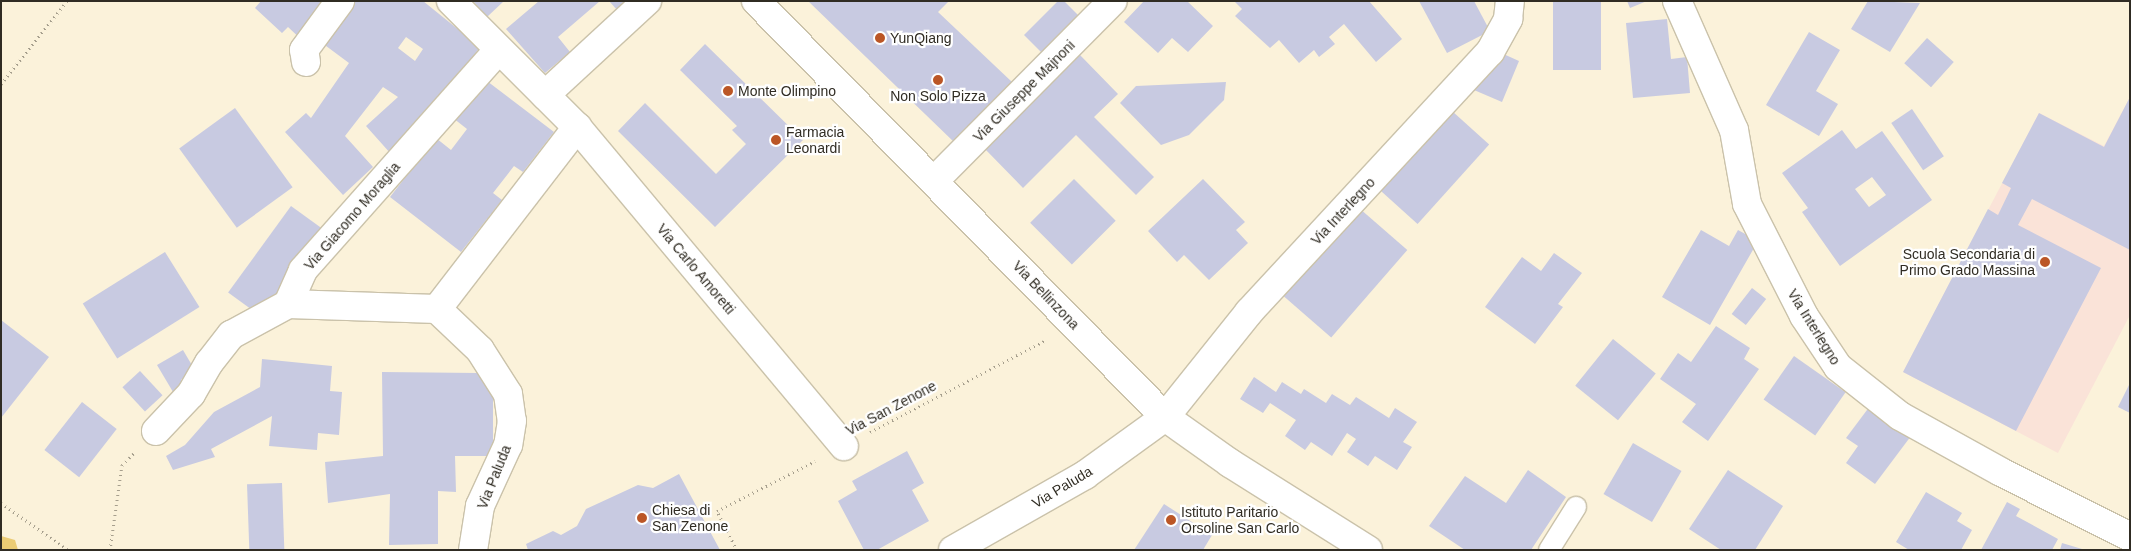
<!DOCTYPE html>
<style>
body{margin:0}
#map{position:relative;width:2131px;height:551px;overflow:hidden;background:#fbf2da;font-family:Arial,sans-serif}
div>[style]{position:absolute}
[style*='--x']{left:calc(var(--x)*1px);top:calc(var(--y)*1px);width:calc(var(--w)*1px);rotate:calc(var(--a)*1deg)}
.education>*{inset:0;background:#fae3d8}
.green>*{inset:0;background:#ebcc75}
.building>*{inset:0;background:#c8cae1;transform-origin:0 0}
.path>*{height:3px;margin-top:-1.5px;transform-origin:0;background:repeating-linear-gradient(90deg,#a69f8d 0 1px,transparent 0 5px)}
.roads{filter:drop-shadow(1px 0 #cac2aa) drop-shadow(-1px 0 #cac2aa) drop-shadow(0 1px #cac2aa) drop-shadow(0 -1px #cac2aa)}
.service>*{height:20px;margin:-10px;padding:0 10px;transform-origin:10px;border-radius:10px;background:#fff}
.minor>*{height:28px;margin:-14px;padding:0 14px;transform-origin:14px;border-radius:14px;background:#fff}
.primary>*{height:28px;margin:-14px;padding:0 14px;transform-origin:14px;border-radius:14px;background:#fff}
.dots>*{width:14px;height:14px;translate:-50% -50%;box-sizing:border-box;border:2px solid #fff;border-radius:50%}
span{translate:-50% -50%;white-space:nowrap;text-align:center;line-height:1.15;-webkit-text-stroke:4.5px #fff;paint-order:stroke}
.poi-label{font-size:14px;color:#302c23}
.left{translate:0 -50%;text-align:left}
.right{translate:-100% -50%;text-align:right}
.street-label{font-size:14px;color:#302c23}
.frame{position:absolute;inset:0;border:2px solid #302c23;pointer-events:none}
</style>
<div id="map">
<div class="education">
<i style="clip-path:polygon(2130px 97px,2130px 315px,2058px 453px,1903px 372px,2039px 113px,2104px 146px)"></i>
</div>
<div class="green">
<i style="clip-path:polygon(1px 536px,15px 540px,18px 550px,1px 550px)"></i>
</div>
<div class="building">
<i style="clip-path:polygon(261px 1px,330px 1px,304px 42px,288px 27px,282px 33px,255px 8px)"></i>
<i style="clip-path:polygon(evenodd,350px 1px,423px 1px,480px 47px,423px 125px,391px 154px,366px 126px,398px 97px,383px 87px,345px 136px,373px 167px,343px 195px,285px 132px,306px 113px,311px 118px,349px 63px,318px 40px,350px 1px,406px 37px,423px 49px,415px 61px,398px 48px,406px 37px)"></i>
<i style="clip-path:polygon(473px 1px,504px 1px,487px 17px)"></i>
<i style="clip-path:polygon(539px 1px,600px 1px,558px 37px,570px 52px,545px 73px,506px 29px)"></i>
<i style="clip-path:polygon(609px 1px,630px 1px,618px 11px)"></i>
<i style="clip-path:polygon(808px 1px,949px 1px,938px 12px,1012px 82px,955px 143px)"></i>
<i style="clip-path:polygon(1058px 1px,1064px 1px,1082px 19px,1045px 56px,1024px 35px)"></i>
<i style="clip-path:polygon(1144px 1px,1187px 1px,1213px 26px,1188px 52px,1172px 38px,1158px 53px,1124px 22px)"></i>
<i style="clip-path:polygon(1234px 1px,1369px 1px,1402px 39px,1376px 62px,1344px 24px,1329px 37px,1335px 44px,1319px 57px,1314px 50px,1299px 63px,1279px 40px,1270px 48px,1235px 16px,1242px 9px)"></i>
<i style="clip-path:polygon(1419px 1px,1474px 1px,1490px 31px,1447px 53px)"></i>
<i style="left:1553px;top:1px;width:48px;height:69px"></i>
<i style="clip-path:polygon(1627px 1px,1647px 1px,1630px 8px)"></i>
<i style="clip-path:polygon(1868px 1px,1920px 3px,1890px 52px,1851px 29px)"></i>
<i style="clip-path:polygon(1667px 19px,1671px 59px,1687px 57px,1690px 93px,1633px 98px,1626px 23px)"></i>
<i style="clip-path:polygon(1809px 32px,1840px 50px,1816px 91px,1838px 104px,1819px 136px,1766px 105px)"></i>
<i style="left:1927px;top:38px;width:36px;height:34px;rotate:42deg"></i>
<i style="clip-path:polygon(705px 44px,803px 140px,715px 227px,618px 131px,645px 103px,716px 174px,746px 144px,732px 130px,737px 126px,680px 70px)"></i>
<i style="clip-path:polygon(1499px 52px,1519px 61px,1502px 102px,1474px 90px)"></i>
<i style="clip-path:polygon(1080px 55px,1118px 94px,1094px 117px,1154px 177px,1136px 195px,1076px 135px,1023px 188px,985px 149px)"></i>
<i style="clip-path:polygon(483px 78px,554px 132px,523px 172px,514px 166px,493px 193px,502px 200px,461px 252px,390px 197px,436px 138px,451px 150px,467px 129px,453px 118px)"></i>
<i style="clip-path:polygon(1226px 82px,1224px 100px,1189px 135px,1161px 145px,1120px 103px,1136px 86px)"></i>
<i style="clip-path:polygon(2130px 97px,2130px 250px,2032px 199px,2018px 225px,2101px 268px,2016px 431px,1903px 372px,1988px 209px,1998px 215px,2011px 188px,2002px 183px,2039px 113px,2104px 147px)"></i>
<i style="left:235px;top:108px;width:98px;height:69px;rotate:54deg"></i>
<i style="left:1912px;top:109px;width:57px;height:25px;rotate:56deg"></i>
<i style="left:1452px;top:111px;width:50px;height:107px;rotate:42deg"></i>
<i style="clip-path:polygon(evenodd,1842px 130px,1856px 149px,1882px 131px,1932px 200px,1840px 266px,1802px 212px,1808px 208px,1782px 173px,1842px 130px,1872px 177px,1886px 195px,1869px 207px,1855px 189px,1872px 177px)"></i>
<i style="left:1074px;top:179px;width:59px;height:62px;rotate:45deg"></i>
<i style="clip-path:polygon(1203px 179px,1245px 222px,1236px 230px,1248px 243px,1209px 280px,1184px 255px,1177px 262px,1148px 231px)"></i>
<i style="left:291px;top:206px;width:41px;height:107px;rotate:36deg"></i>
<i style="left:1359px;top:208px;width:64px;height:116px;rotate:41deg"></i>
<i style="clip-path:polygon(1701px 230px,1729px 246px,1738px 230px,1758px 241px,1710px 325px,1662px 297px)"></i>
<i style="left:165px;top:252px;width:65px;height:97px;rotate:58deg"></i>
<i style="clip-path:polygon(1554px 253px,1582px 273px,1558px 304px,1563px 307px,1535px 344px,1485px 307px,1522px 257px,1541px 271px)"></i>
<i style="left:1752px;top:288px;width:18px;height:33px;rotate:38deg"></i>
<i style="clip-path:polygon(1px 320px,49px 357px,1px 418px)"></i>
<i style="clip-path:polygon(1716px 326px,1750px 348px,1744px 359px,1759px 369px,1708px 441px,1682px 422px,1696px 404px,1660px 379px,1678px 353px,1691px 362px)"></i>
<i style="left:1613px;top:339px;width:55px;height:60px;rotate:39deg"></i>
<i style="clip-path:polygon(183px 350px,193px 367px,181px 380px,187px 391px,176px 397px,157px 365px)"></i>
<i style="left:1794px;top:356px;width:63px;height:53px;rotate:35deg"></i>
<i style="clip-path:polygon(262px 359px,332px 366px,330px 391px,342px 392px,339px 435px,318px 433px,317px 450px,269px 446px,272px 416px,211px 449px,215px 457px,173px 470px,166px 456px,185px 445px,214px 412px,260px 387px)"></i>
<i style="left:140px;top:371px;width:33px;height:24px;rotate:47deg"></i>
<i style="clip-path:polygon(382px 372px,478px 373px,493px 396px,493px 456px,455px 456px,456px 492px,438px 491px,438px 544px,389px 545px,390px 494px,328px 503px,325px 462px,383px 456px)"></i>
<i style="clip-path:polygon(1254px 377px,1276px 392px,1282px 382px,1301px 394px,1304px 389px,1326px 403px,1332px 394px,1350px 405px,1356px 397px,1389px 418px,1395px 408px,1417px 422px,1403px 442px,1412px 447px,1397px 470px,1375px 456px,1368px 466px,1347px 452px,1356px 439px,1347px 433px,1332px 456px,1311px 442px,1305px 450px,1285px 436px,1296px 420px,1270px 403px,1263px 413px,1240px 399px)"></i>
<i style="clip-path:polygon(2130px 383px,2130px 413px,2118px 407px)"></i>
<i style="left:82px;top:402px;width:44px;height:61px;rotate:38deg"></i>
<i style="clip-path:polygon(1870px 406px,1911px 436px,1875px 484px,1846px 463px,1858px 446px,1846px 438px)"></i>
<i style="left:1633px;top:443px;width:56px;height:59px;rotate:30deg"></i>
<i style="clip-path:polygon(907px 451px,924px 483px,912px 490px,929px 521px,877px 550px,864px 550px,838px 501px,857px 490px,852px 481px)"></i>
<i style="clip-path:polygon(1528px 470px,1566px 497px,1531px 550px,1465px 550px,1429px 526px,1465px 476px,1506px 503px)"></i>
<i style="clip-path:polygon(1728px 470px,1783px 506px,1755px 550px,1721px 550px,1689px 529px)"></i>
<i style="clip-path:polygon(679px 474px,720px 550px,528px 550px,526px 544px,553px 531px,561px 535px,577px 526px,586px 509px,638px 485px,653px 488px)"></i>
<i style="left:282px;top:483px;width:67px;height:35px;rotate:88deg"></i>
<i style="clip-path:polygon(1926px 492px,1962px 513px,1957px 521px,1972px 530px,1961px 550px,1909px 550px,1896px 542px)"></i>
<i style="clip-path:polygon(2007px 502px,2020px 509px,2016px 516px,2058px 539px,2052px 550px,1981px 550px)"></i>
<i style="clip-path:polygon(1164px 504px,1212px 535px,1203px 550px,1134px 550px)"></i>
<i style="clip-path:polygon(2062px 543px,2082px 549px,2082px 550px,2060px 550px)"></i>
</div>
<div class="path">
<i style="--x:1;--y:84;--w:106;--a:-51.5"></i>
<i style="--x:870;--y:432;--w:199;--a:-27.6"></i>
<i style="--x:1;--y:503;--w:82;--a:35"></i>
<i style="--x:110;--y:550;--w:86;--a:-82"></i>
<i style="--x:122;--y:465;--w:17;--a:-45"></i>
<i style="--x:737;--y:550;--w:44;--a:-117.1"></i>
<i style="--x:717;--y:511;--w:110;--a:-27"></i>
</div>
<div class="roads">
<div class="service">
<i style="--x:1549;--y:550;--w:51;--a:-57.9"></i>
</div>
<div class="minor">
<i style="--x:451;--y:1;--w:178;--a:45"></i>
<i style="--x:577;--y:127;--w:416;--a:50.1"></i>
<i style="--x:1677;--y:1;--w:141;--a:66.2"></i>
<i style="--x:1734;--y:130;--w:75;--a:80"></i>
<i style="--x:1747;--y:204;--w:126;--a:63"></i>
<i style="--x:1804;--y:316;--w:61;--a:56.3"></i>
<i style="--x:1838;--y:367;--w:79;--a:38.3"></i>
<i style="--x:1900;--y:416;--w:115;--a:29"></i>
<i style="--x:2001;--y:472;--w:144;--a:26.7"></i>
<i style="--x:306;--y:62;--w:12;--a:-99"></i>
<i style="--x:304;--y:50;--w:61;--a:-53.7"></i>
<i style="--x:545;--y:95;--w:139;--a:-42.7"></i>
<i style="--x:935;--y:180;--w:252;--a:-45.2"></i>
<i style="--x:288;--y:304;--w:149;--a:1.9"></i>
<i style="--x:437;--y:309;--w:59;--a:43.6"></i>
<i style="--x:480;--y:350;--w:52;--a:57.5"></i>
<i style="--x:508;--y:394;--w:27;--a:82"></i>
<i style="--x:512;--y:421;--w:24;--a:99"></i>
<i style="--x:508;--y:445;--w:67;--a:114.7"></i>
<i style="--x:480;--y:506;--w:45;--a:99"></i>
<i style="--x:437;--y:309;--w:230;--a:-52.4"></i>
<i style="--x:156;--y:431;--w:51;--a:-46.6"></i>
<i style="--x:191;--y:394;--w:36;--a:-60"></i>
<i style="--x:209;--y:363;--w:36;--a:-52"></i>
<i style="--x:231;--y:335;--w:65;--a:-28.5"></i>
<i style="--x:288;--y:304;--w:37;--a:-66"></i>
<i style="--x:303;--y:270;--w:294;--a:-48.4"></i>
<i style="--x:953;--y:550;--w:152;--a:-29.6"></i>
<i style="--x:1085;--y:475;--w:99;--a:-35.9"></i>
<i style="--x:1165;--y:417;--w:134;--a:-51.3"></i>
<i style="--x:1249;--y:312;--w:355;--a:-47.2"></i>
<i style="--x:1490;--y:52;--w:38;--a:-61"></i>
<i style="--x:1508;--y:19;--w:18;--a:-84"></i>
</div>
<div class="primary">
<i style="--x:756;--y:1;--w:583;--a:45.49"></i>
<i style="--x:1165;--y:417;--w:80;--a:35.3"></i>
<i style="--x:1230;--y:463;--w:163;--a:32.2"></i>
</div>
</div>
<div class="dots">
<i style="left:880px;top:38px;background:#bb5626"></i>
<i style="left:938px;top:80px;background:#bb5626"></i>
<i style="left:728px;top:91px;background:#bb5626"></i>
<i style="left:776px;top:140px;background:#bb5626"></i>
<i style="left:2045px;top:262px;background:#bb5626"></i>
<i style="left:642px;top:518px;background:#bb5626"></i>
<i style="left:1171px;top:520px;background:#bb5626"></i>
</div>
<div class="poi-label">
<span class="left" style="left:890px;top:38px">YunQiang</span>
<span class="left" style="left:738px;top:91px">Monte Olimpino</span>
<span style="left:938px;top:96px">Non Solo Pizza</span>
<span class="left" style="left:786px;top:140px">Farmacia<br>Leonardi</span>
<span class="right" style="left:2035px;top:262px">Scuola Secondaria di<br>Primo Grado Massina</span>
<span class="left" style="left:652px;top:518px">Chiesa di<br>San Zenone</span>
<span class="left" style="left:1181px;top:520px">Istituto Paritario<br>Orsoline San Carlo</span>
</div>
<div class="street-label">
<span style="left:1024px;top:91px;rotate:-45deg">Via Giuseppe Majnoni</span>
<span style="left:1343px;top:211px;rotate:-47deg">Via Interlegno</span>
<span style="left:352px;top:216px;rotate:-49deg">Via Giacomo Moraglia</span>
<span style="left:696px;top:269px;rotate:50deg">Via Carlo Amoretti</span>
<span style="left:1046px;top:295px;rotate:46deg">Via Bellinzona</span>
<span style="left:1814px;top:327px;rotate:58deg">Via Interlegno</span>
<span style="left:891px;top:408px;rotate:-28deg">Via San Zenone</span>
<span style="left:494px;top:477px;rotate:-68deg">Via Paluda</span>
<span style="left:1062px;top:487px;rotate:-31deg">Via Paluda</span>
</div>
<div class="frame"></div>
</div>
